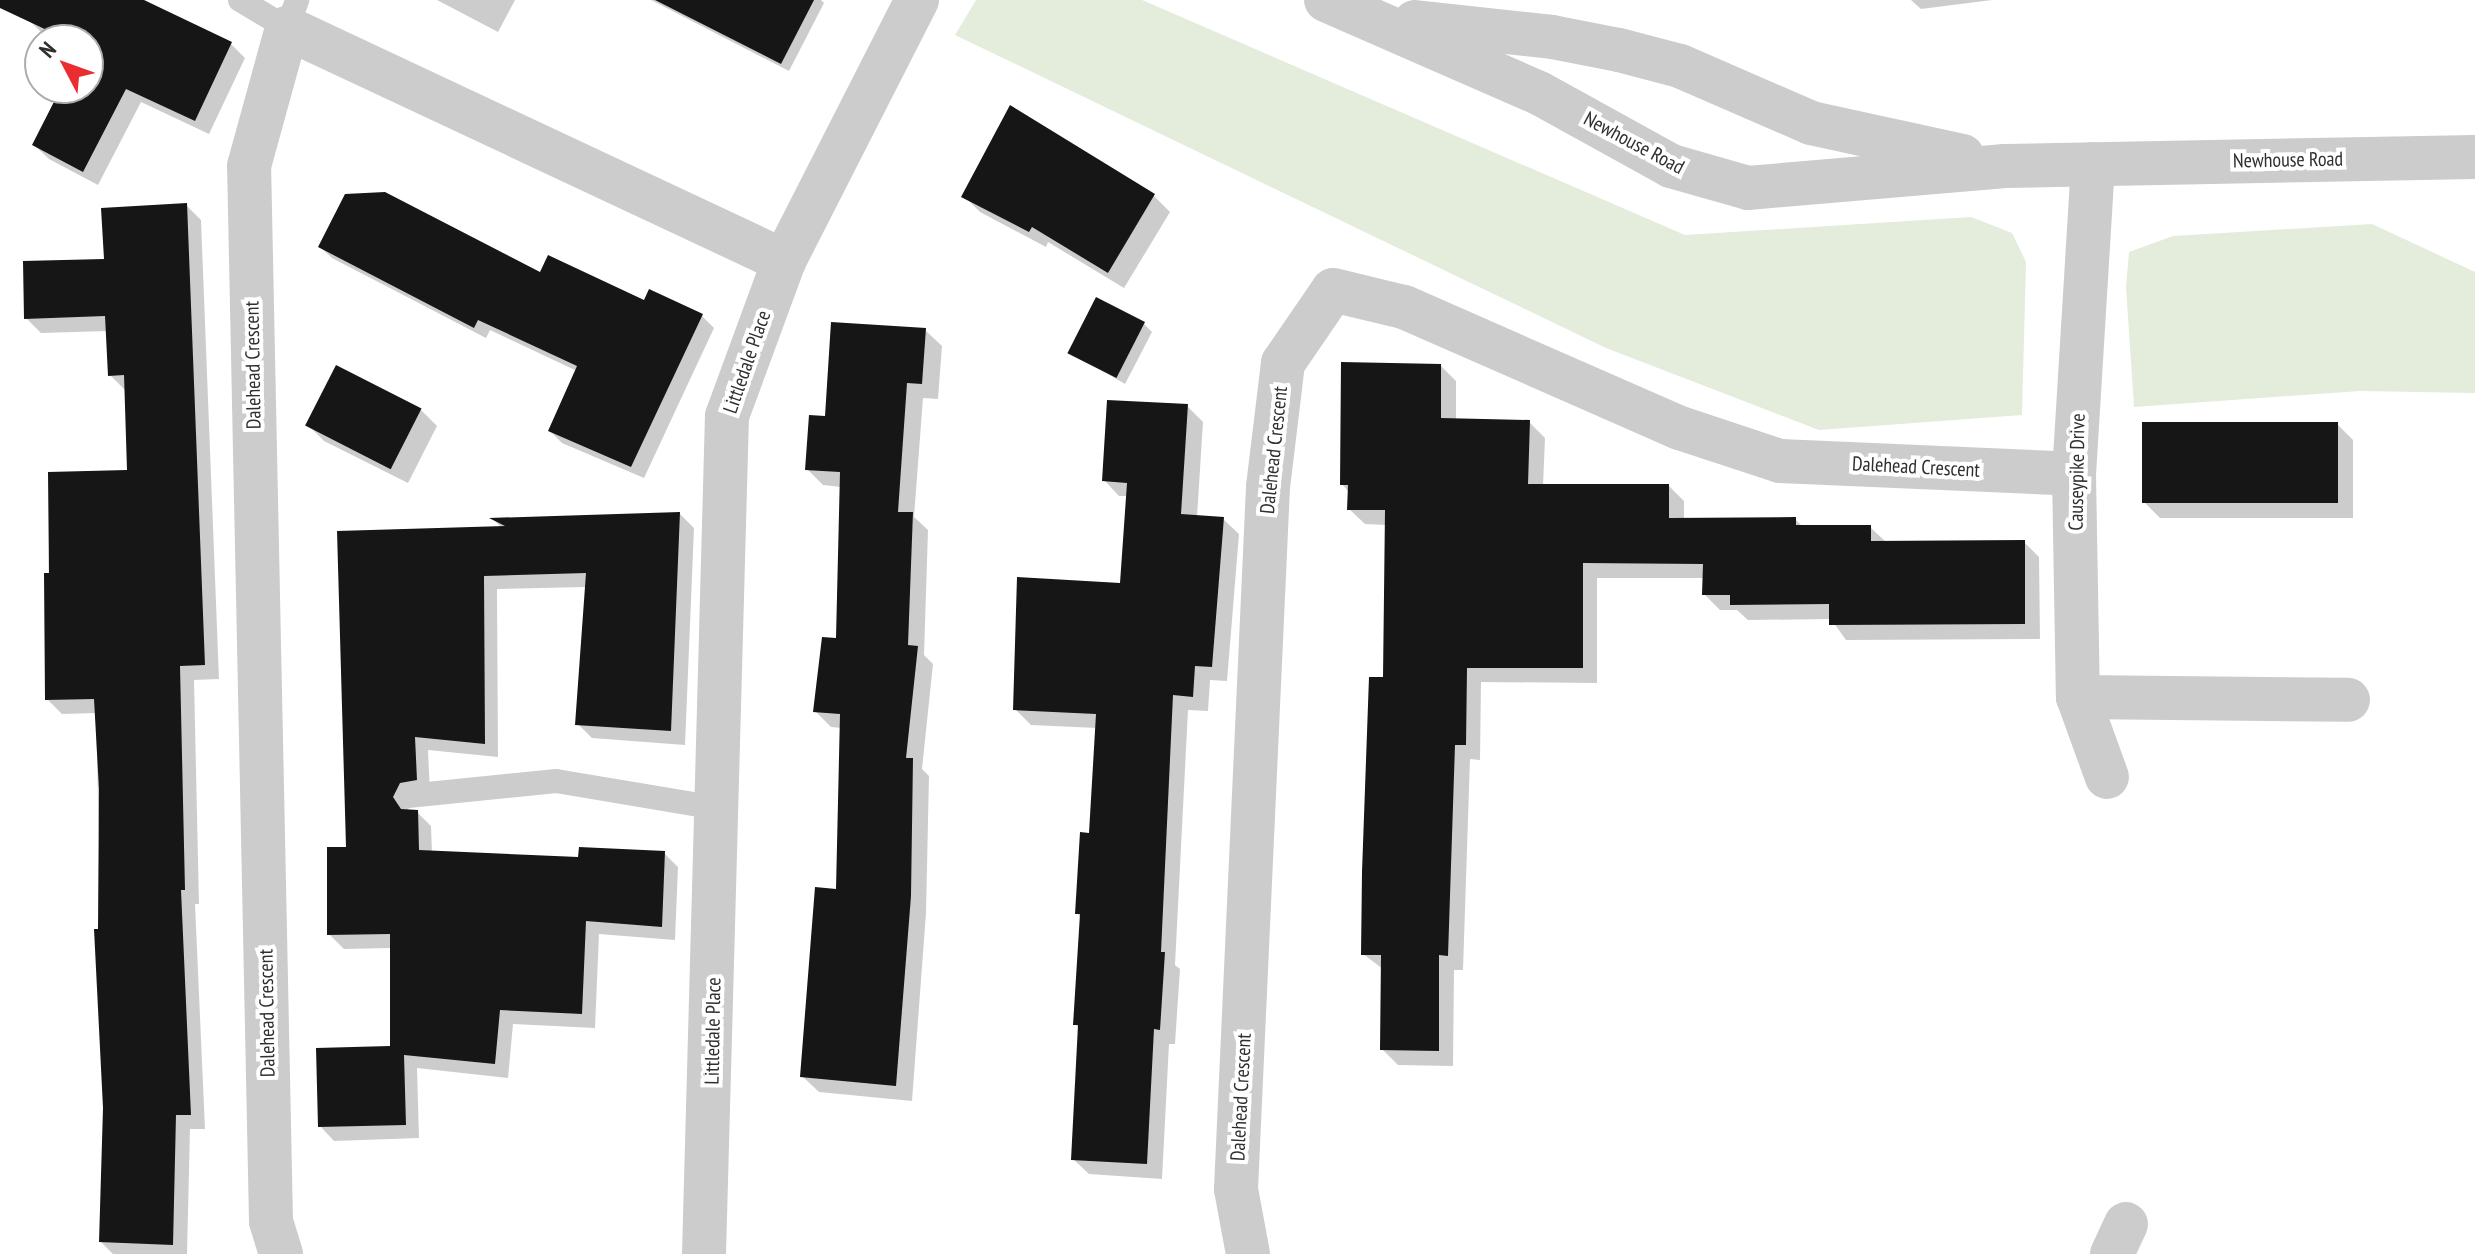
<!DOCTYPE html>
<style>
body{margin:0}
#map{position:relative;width:2475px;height:1254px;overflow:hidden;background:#fff;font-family:"PT Sans Narrow",sans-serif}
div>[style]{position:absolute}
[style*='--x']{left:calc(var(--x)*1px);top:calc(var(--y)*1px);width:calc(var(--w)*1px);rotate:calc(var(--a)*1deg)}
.green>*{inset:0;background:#e4ecdc}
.shadow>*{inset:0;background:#0003}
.building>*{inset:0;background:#161616;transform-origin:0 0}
.service>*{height:24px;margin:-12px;padding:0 12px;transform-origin:12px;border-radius:12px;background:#ccc}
.minor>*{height:44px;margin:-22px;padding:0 22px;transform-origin:22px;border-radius:22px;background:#ccc}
.tertiary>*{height:44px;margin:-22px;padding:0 22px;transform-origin:22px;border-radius:22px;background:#ccc}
span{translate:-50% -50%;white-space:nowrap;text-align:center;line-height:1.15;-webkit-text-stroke:8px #fff;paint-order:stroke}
.street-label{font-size:20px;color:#2f2f2f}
.north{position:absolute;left:24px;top:24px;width:80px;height:80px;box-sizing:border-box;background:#fff;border:2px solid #acacac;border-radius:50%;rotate:311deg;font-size:22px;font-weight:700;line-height:32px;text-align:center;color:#2f2f2f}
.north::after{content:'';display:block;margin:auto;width:28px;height:36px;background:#e92d30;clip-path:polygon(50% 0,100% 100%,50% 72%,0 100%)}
</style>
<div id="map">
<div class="green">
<i style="clip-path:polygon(976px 0,1142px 0,1685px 235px,1971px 217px,2012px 233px,2026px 262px,2022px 415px,1819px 430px,1606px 348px,955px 35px)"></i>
<i style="clip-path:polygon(2372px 224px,2475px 272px,2475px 393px,2360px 391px,2134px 407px,2126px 287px,2129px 252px,2173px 236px)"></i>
</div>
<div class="shadow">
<i style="clip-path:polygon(38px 0,144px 0,231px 44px,245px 58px,209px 134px,141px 102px,98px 185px,49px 159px,34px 145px,64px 88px,88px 88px,88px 40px,55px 40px,43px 34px,29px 20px)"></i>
<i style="clip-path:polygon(437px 0,515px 0,498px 32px)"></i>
<i style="clip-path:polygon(651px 0,821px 0,824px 3px,789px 71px)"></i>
<i style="clip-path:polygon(1911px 0,1992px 0,1921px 9px)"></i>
<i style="clip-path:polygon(1011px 108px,1154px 196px,1170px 212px,1124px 288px,1048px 242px,1046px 247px,980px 212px,964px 196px)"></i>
<i style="clip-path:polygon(186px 205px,201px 220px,219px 679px,194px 680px,199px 904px,195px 904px,205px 1129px,190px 1129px,187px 1254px,113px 1254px,101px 1242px,105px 1108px,96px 713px,62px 714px,47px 699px,50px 474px,129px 472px,126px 391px,110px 375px,108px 331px,41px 333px,26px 318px)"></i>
<i style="clip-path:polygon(320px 247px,541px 275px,702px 316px,714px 328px,644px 478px,562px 443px,550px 431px,577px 371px,490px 330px,486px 338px,332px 258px)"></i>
<i style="clip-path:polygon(1144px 324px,1152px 332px,1125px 384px,1070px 352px)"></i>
<i style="clip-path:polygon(925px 330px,942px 346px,938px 399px,923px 398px,914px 517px,928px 530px,924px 655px,933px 664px,922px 769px,929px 776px,926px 913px,912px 1101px,819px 1092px,802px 1076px,838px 891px,842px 728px,831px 727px,815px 711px,838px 640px,841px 487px,823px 485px,807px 469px,827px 418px)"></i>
<i style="clip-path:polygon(1441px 366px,1456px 381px,1456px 421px,1529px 422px,1545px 438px,1543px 486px,1669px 486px,1684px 501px,1684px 520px,1795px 519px,1803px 527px,1870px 527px,1887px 543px,2024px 542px,2039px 557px,2040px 639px,1846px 640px,1831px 619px,1748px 620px,1737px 610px,1720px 610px,1704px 594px,1704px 578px,1597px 578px,1597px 683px,1481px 682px,1480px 760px,1470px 759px,1463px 970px,1454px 970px,1453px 1066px,1398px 1065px,1382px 1049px,1383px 969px,1363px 954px,1384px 679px,1387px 525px,1365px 524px,1349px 509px,1349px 492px,1342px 484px)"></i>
<i style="clip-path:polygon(1187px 406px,1203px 422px,1197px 517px,1223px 519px,1239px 534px,1227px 681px,1210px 680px,1208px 711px,1188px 710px,1175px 965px,1180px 969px,1175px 1044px,1169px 1044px,1162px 1179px,1089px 1174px,1073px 1159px,1080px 1029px,1075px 1024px,1081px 918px,1077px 913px,1091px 835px,1097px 728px,1031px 725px,1015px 709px,1122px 585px,1128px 496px,1119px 496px,1104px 480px)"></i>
<i style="clip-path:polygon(421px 410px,437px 426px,408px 483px,324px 441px,308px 425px)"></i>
<i style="clip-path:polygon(2337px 424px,2353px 440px,2353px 518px,2160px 518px,2144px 502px)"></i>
<i style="clip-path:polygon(680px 514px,694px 528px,685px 745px,592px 738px,578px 724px,587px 587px,497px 589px,498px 757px,428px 750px,430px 794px,414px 797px,407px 812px,417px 812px,431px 826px,432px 853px,580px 859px,664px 853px,678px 867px,675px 940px,599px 934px,595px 1028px,513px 1024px,508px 1078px,417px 1068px,419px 1138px,334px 1141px,320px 1126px,392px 1048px,392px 948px,344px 949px,329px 934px,348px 849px,502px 528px,494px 520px)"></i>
</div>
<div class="building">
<i style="clip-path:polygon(0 0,144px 0,232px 42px,195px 121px,126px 89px,83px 172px,32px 145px,61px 88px,88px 88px,88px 40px,68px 40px,0 8px)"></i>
<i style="clip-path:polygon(655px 0,814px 0,781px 64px)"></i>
<i style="clip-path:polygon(1010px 105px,1155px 194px,1108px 273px,1032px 227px,1029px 232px,961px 197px)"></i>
<i style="clip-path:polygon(385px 192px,540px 272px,548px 255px,644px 300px,649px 289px,703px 314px,631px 467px,548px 431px,577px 366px,478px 320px,474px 328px,318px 247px,345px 194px)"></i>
<i style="clip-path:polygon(187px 203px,205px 665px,180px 666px,185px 890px,181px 890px,191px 1115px,176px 1115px,173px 1245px,99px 1242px,103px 1108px,94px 929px,98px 929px,99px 789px,94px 699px,45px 700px,44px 573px,49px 573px,48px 472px,127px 470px,124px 375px,108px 376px,105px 316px,24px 319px,23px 261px,104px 259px,101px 208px)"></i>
<i style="left:1096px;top:297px;width:55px;height:63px;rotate:27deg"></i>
<i style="clip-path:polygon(831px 322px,926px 328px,922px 384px,907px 383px,898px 512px,913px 512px,908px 645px,918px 646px,906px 758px,913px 758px,911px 896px,896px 1086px,800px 1077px,815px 887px,836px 889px,840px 714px,813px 712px,822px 637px,836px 638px,840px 472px,805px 470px,809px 415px,825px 416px)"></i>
<i style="clip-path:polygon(1341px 362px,1441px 364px,1441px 418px,1530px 420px,1528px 484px,1669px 484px,1669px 518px,1796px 517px,1796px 525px,1871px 525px,1871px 541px,2025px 540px,2025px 624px,1829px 625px,1829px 604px,1730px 605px,1730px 595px,1702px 595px,1703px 564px,1583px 563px,1583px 668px,1467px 668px,1466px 745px,1455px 745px,1448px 956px,1439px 955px,1439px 1051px,1380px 1050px,1381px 955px,1361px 955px,1362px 872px,1369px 677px,1383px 677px,1385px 510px,1347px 510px,1348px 485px,1340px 485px)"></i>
<i style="left:336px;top:365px;width:96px;height:68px;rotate:27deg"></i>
<i style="clip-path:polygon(1107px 400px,1188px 404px,1181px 514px,1224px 517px,1212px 667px,1195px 666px,1193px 697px,1173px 695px,1161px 952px,1165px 952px,1160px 1030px,1154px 1029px,1147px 1164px,1071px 1160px,1078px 1025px,1073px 1025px,1080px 914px,1075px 914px,1080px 832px,1089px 833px,1096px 714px,1013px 710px,1017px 577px,1120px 583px,1127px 483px,1102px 481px)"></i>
<i style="left:2142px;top:422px;width:196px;height:81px"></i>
<i style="clip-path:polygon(680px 512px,671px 731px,575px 725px,586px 573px,484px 576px,485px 744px,415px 737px,417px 780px,400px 783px,393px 797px,401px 809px,418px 810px,419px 850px,578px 857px,579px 847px,665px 851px,662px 927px,586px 921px,582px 1014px,500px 1010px,495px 1064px,404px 1055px,406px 1125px,318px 1127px,316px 1048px,390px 1046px,390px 934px,327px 935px,327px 847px,346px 847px,337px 531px,505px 526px,489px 518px)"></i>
</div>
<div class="service">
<i style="--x:240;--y:0;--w:55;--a:30.8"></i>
<i style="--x:287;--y:28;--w:30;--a:-70"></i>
<i style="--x:408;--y:796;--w:149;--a:-5.8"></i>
<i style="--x:556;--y:781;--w:164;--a:9.5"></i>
</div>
<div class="minor">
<i style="--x:2093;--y:164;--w:311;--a:93.5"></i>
<i style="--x:2074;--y:474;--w:223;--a:89"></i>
<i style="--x:2078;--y:697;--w:85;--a:70.1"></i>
<i style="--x:2078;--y:697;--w:270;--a:0.6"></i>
<i style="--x:281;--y:1254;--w:34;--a:-107"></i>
<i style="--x:271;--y:1221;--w:1055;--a:-91.19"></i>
<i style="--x:249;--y:166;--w:143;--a:-74.6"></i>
<i style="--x:287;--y:28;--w:549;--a:25.12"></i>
<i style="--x:704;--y:1254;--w:838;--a:-88.43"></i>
<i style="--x:727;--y:416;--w:165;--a:-69.8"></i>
<i style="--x:784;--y:261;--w:293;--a:-63"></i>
<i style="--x:1248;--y:1254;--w:66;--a:-100.5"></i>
<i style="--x:1236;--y:1189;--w:703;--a:-87.39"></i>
<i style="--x:1268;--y:487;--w:125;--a:-83.1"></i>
<i style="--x:1283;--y:363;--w:88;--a:-55.6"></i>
<i style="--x:1333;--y:290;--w:73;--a:13.5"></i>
<i style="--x:1404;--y:307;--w:301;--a:23.7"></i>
<i style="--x:1680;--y:428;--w:105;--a:18.3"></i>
<i style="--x:1780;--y:461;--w:294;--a:2.5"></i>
<i style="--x:2112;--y:1254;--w:33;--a:-65"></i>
</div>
<div class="tertiary">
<i style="--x:1326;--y:0;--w:232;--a:23.6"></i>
<i style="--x:1539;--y:93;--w:151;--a:28.9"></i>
<i style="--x:1671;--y:166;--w:80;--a:15.9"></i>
<i style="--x:1748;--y:188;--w:258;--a:-4.9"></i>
<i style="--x:2005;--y:166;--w:470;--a:-1.1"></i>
<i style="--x:1415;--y:22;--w:138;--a:6.2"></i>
<i style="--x:1552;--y:37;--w:68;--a:11"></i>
<i style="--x:1619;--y:50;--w:63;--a:14.7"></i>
<i style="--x:1680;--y:66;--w:143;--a:23.5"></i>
<i style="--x:1811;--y:123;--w:155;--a:12.3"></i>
</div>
<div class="street-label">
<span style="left:1634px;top:143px;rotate:28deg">Newhouse Road</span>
<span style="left:2288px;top:160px;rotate:-1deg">Newhouse Road</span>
<span style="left:747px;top:362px;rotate:-71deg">Littledale Place</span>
<span style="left:253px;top:365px;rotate:-91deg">Dalehead Crescent</span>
<span style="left:1274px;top:450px;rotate:-84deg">Dalehead Crescent</span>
<span style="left:1916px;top:467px;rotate:3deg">Dalehead Crescent</span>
<span style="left:2077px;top:472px;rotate:-89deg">Causeypike Drive</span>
<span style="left:267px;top:1013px;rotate:-91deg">Dalehead Crescent</span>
<span style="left:713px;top:1031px;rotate:-89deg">Littledale Place</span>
<span style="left:1241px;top:1097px;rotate:-87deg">Dalehead Crescent</span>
</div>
<div class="north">N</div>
</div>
